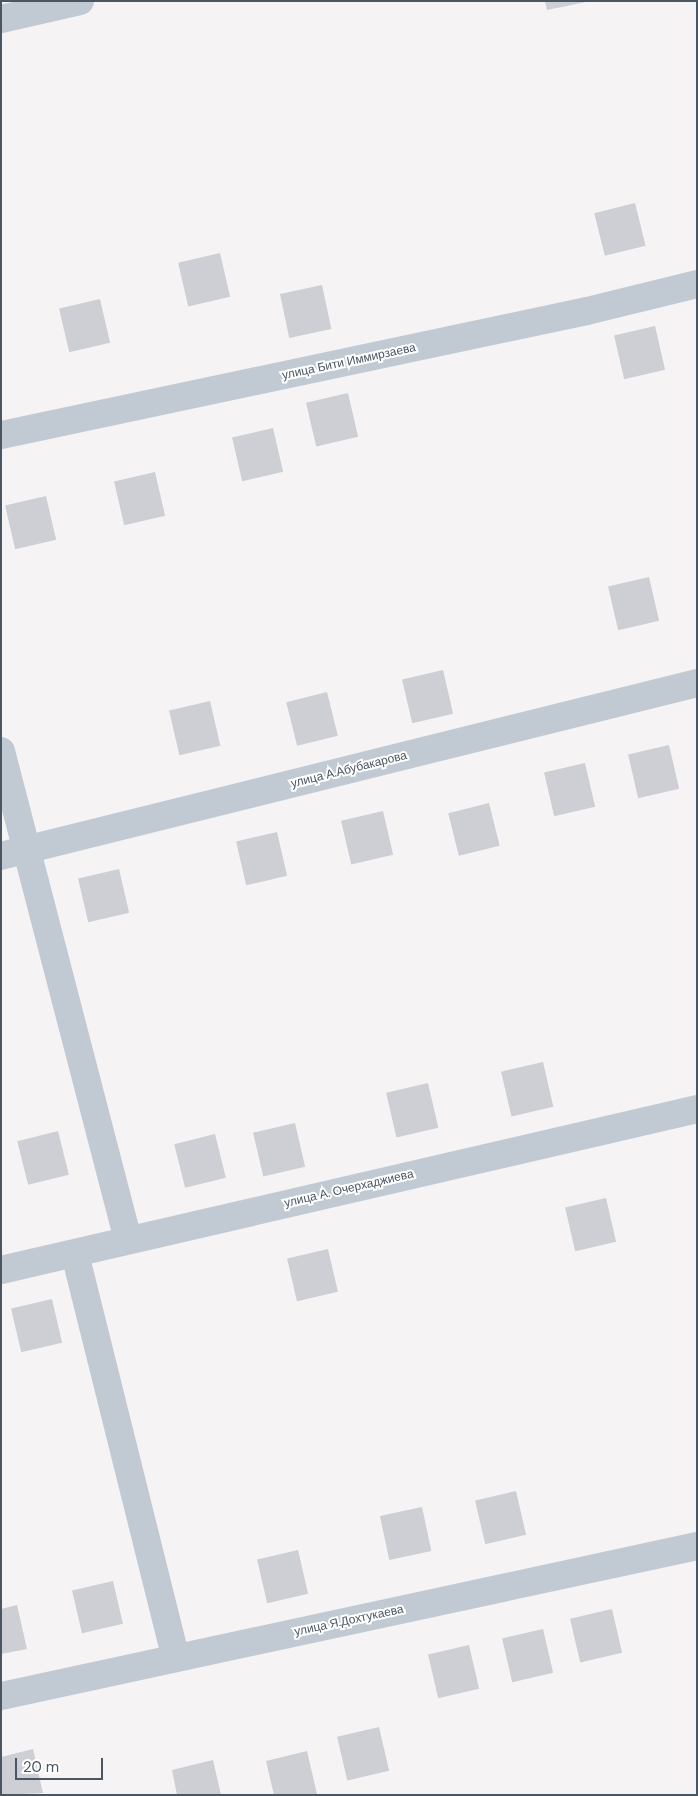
<!DOCTYPE html>
<meta charset="utf-8">
<style>
body{margin:0}
#map{position:relative;width:698px;height:1796px;overflow:hidden;background:#f5f3f3;font-family:"DM Sans",sans-serif}
div>[style]{position:absolute}
[style*='--x']{left:calc(var(--x)*1px);top:calc(var(--y)*1px);width:calc(var(--w)*1px);rotate:calc(var(--a)*1deg)}
.building>*{inset:0;background:#cdcfd5;transform-origin:0 0}
.minor>*{height:28px;margin:-14px;padding:0 14px;transform-origin:14px;border-radius:14px;background:#c1cad2}
span{translate:-50% -50%;white-space:nowrap;text-align:center;line-height:1.15;-webkit-text-stroke:4px #fff;paint-order:stroke}
.street-label{font-size:12px;color:#4a5661}
.frame{position:absolute;inset:0;border:2px solid #4a5661;pointer-events:none}
.scale{position:absolute;left:15px;top:1758px;width:88px;height:22px;box-sizing:border-box;border:2px solid #4a5661;border-top:0;padding-left:6px;font-size:15px;line-height:18px;white-space:nowrap;color:#4a5661;-webkit-text-stroke:4px #fff;paint-order:stroke}
</style>
<div id="map">
<div class="building">
<i style="clip-path:polygon(545px 1px,586px 1px,586px 2px,547px 10px)"></i>
<i style="left:635px;top:203px;width:44px;height:42px;rotate:76deg"></i>
<i style="left:220px;top:253px;width:45px;height:43px;rotate:77deg"></i>
<i style="left:322px;top:285px;width:45px;height:43px;rotate:78deg"></i>
<i style="left:100px;top:299px;width:45px;height:42px;rotate:77deg"></i>
<i style="left:655px;top:326px;width:45px;height:42px;rotate:77deg"></i>
<i style="left:348px;top:393px;width:45px;height:43px;rotate:77deg"></i>
<i style="left:273px;top:428px;width:45px;height:42px;rotate:77deg"></i>
<i style="left:155px;top:472px;width:45px;height:42px;rotate:77deg"></i>
<i style="left:46px;top:496px;width:45px;height:42px;rotate:77deg"></i>
<i style="left:649px;top:577px;width:45px;height:42px;rotate:77deg"></i>
<i style="left:443px;top:670px;width:45px;height:42px;rotate:77deg"></i>
<i style="left:327px;top:692px;width:45px;height:42px;rotate:76deg"></i>
<i style="left:210px;top:701px;width:46px;height:42px;rotate:77deg"></i>
<i style="left:669px;top:745px;width:45px;height:42px;rotate:77deg"></i>
<i style="left:585px;top:763px;width:45px;height:42px;rotate:77deg"></i>
<i style="left:489px;top:803px;width:44px;height:42px;rotate:76deg"></i>
<i style="left:383px;top:811px;width:45px;height:43px;rotate:77deg"></i>
<i style="left:277px;top:832px;width:45px;height:42px;rotate:77deg"></i>
<i style="left:119px;top:869px;width:45px;height:42px;rotate:77deg"></i>
<i style="left:543px;top:1062px;width:46px;height:43px;rotate:77deg"></i>
<i style="left:428px;top:1083px;width:46px;height:43px;rotate:77deg"></i>
<i style="left:295px;top:1123px;width:45px;height:43px;rotate:77deg"></i>
<i style="left:58px;top:1131px;width:45px;height:42px;rotate:76deg"></i>
<i style="left:215px;top:1134px;width:45px;height:42px;rotate:76deg"></i>
<i style="left:606px;top:1198px;width:45px;height:42px;rotate:77deg"></i>
<i style="left:328px;top:1249px;width:44px;height:42px;rotate:77deg"></i>
<i style="left:52px;top:1299px;width:45px;height:42px;rotate:77deg"></i>
<i style="left:516px;top:1491px;width:45px;height:42px;rotate:77deg"></i>
<i style="left:422px;top:1507px;width:45px;height:43px;rotate:78deg"></i>
<i style="left:298px;top:1550px;width:45px;height:42px;rotate:77deg"></i>
<i style="left:113px;top:1581px;width:44px;height:42px;rotate:77deg"></i>
<i style="clip-path:polygon(17px 1605px,27px 1649px,1px 1654px,1px 1609px)"></i>
<i style="left:612px;top:1609px;width:45px;height:43px;rotate:77deg"></i>
<i style="left:543px;top:1629px;width:45px;height:42px;rotate:77deg"></i>
<i style="left:469px;top:1645px;width:45px;height:42px;rotate:77deg"></i>
<i style="left:379px;top:1727px;width:45px;height:43px;rotate:77deg"></i>
<i style="clip-path:polygon(33px 1749px,43px 1793px,1px 1795px,1px 1757px)"></i>
<i style="clip-path:polygon(307px 1751px,317px 1794px,274px 1795px,266px 1761px)"></i>
<i style="clip-path:polygon(213px 1760px,221px 1795px,177px 1795px,172px 1770px)"></i>
</div>
<div class="minor">
<i style="--x:1;--y:19;--w:81;--a:-12.8"></i>
<i style="--x:1;--y:435;--w:599;--a:-11.95"></i>
<i style="--x:587;--y:311;--w:113;--a:-13.8"></i>
<i style="--x:1;--y:751;--w:505;--a:75.44"></i>
<i style="--x:1;--y:856;--w:717;--a:-13.96"></i>
<i style="--x:75;--y:1254;--w:416;--a:76"></i>
<i style="--x:1;--y:1270;--w:714;--a:-13.02"></i>
<i style="--x:1;--y:1696;--w:712;--a:-12.16"></i>
</div>
<div class="street-label">
<span style="left:349px;top:362px;rotate:-12deg">улица Бити Иммирзаева</span>
<span style="left:349px;top:770px;rotate:-14deg">улица А.Абубакарова</span>
<span style="left:349px;top:1189px;rotate:-13deg">улица А. Очерхаджиева</span>
<span style="left:349px;top:1621px;rotate:-12deg">улица Я.Дохтукаева</span>
</div>
<div class="frame"></div>
<div class="scale">20 m</div>
</div>
